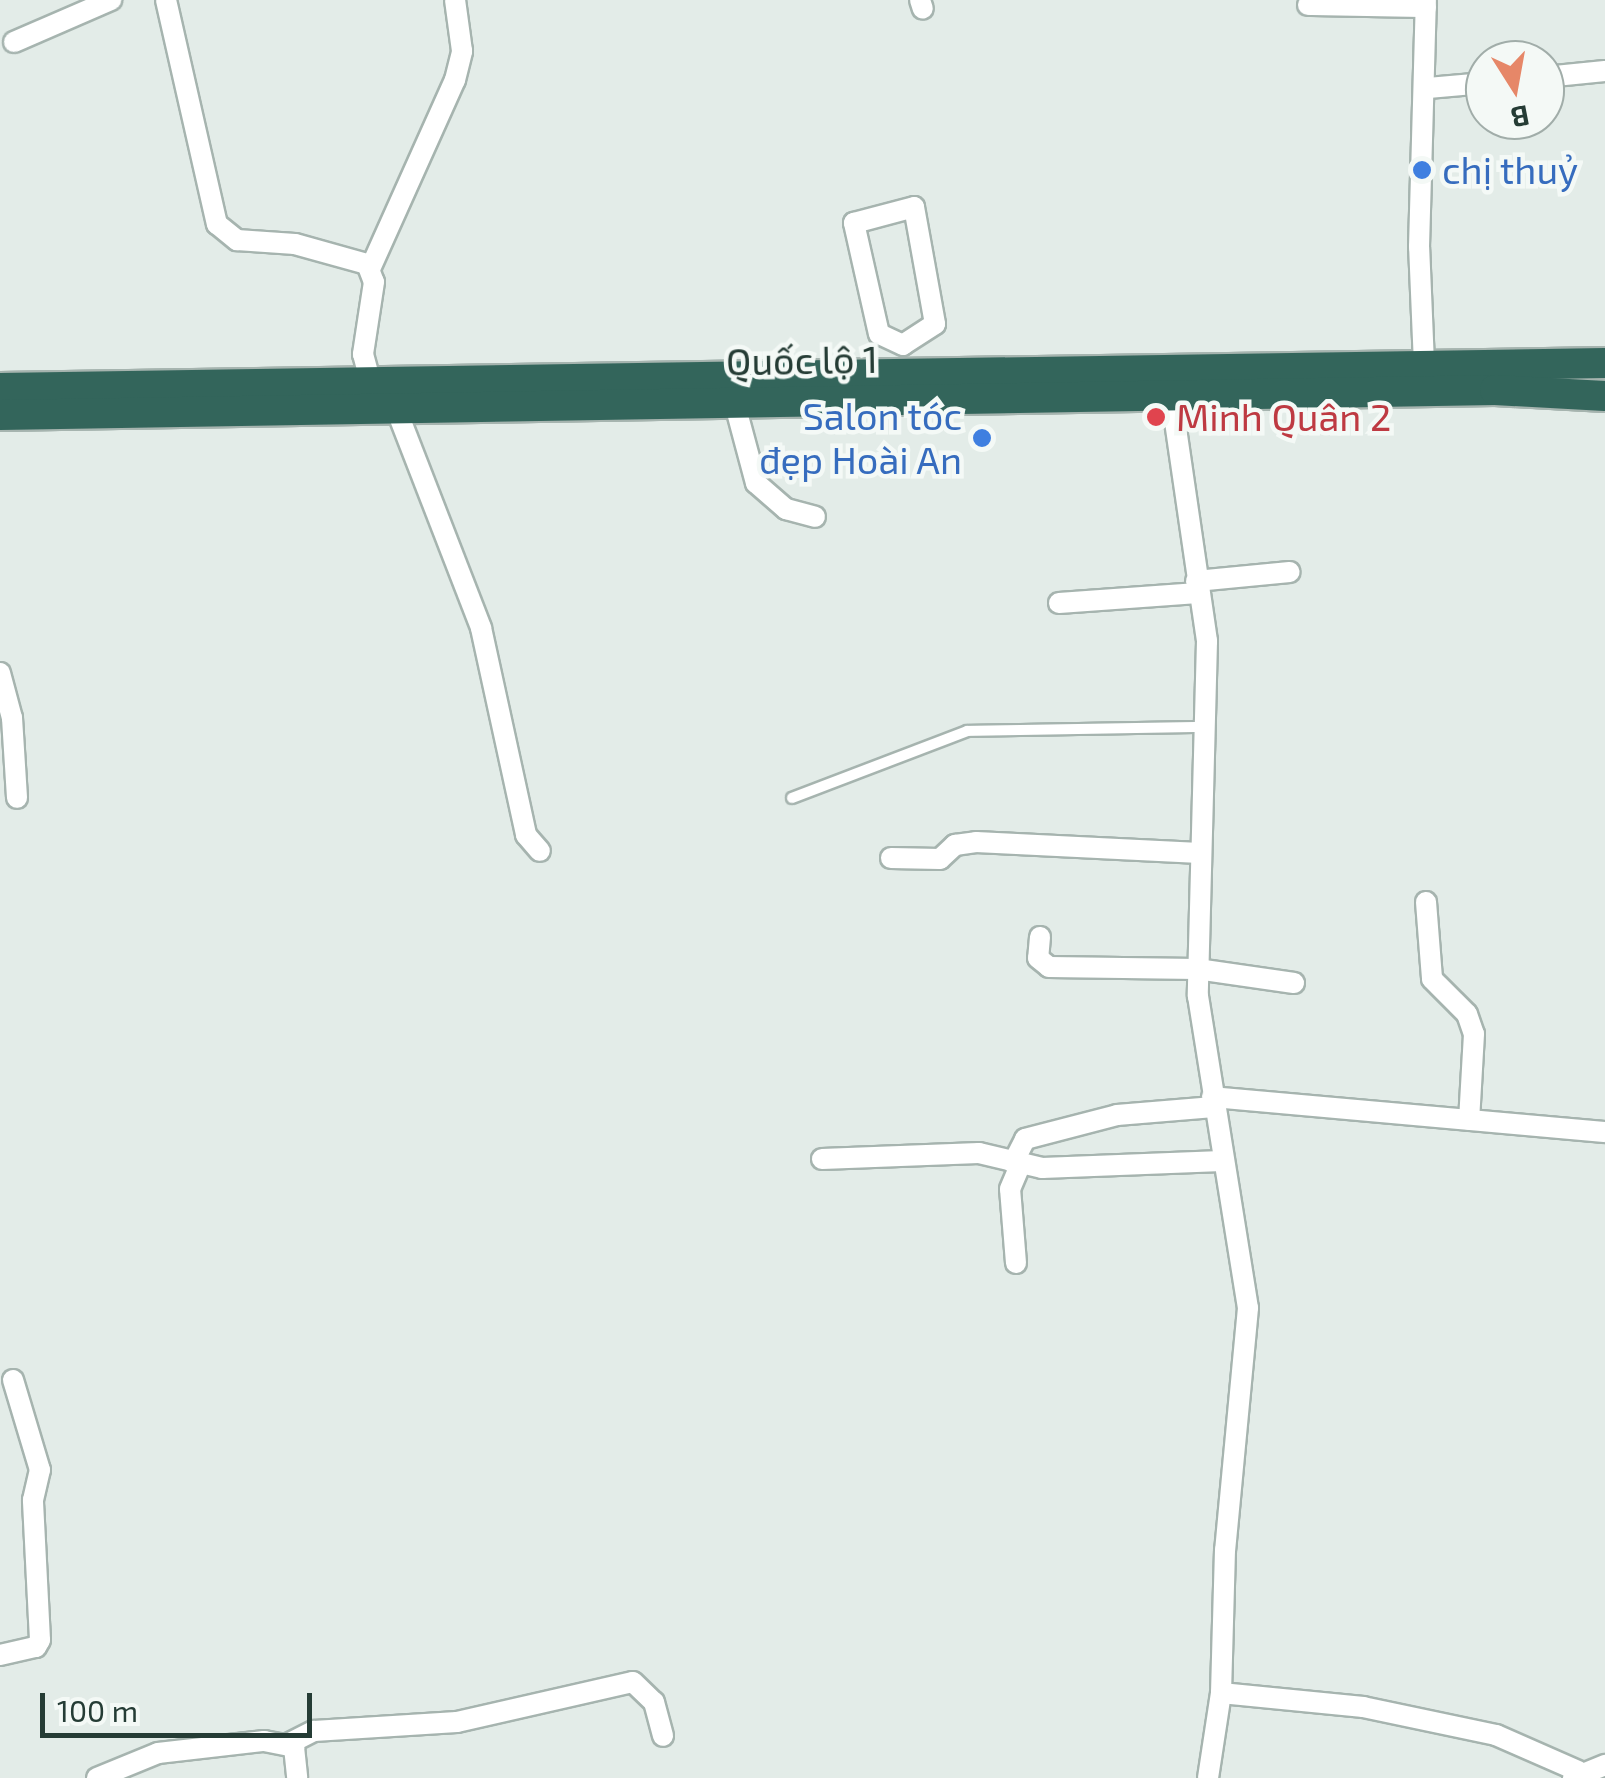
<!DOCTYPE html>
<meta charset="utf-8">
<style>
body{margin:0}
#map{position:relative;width:1605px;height:1778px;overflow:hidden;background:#e3ece8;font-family:"Exo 2",sans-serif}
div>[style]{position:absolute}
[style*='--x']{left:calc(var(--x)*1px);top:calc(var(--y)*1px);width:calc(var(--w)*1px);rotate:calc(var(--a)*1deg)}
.roads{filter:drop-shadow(2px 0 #a6b4af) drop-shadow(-2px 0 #a6b4af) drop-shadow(0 2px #a6b4af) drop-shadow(0 -2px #a6b4af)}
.lane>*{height:10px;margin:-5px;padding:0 5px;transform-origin:5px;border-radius:5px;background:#fff}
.street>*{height:20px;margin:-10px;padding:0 10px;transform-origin:10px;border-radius:10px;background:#fff}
.highway>*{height:30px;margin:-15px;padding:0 15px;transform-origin:15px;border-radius:15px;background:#33655b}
.dots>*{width:28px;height:28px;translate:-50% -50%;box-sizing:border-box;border:5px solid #f4f9f6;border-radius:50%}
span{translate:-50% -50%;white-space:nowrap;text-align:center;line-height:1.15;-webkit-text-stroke:9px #f4f9f6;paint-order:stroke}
.shop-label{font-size:38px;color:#366cbe}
.left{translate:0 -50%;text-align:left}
.right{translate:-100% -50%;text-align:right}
.street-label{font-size:38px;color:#253c35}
.health-label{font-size:38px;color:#be3a42}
.north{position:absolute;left:1465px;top:40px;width:100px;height:100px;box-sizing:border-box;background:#f4f9f6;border:2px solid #a1ada9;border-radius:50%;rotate:169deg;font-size:28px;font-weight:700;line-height:40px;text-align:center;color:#253c35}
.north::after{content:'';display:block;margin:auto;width:35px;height:45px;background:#e68768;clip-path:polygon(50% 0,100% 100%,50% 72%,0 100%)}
.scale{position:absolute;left:40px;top:1693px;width:272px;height:45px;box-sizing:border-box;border:5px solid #253c35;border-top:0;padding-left:12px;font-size:30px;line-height:35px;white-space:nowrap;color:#253c35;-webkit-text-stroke:8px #f4f9f6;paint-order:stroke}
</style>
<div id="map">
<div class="roads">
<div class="lane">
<i style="--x:792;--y:798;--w:187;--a:-20.9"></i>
<i style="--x:967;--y:731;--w:237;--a:-1"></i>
</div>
<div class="street">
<i style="--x:166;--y:0;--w:230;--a:77.2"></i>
<i style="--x:217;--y:224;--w:26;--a:39"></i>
<i style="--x:237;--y:240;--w:58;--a:3.9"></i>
<i style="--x:295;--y:244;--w:75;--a:15.5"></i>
<i style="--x:367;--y:264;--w:19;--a:69"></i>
<i style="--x:374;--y:282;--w:73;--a:98.7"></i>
<i style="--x:363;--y:354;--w:27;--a:75"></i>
<i style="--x:920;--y:0;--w:9;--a:72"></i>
<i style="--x:1308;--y:5;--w:118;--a:1"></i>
<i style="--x:14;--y:42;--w:106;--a:-23.4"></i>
<i style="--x:1545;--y:77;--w:60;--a:-5.7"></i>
<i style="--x:1428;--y:88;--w:57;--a:-5"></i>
<i style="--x:914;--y:207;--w:119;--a:79.8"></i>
<i style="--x:935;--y:324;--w:38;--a:147"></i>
<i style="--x:903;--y:345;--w:26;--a:-155"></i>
<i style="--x:879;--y:334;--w:114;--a:-102.7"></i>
<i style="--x:854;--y:223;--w:62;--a:-14.9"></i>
<i style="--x:370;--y:269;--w:207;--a:-65.8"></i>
<i style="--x:455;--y:80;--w:30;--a:-76"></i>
<i style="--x:462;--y:51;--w:51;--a:-97.8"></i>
<i style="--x:1424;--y:364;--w:117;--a:-92.4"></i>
<i style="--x:1419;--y:247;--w:247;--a:-88.4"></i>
<i style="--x:1171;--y:394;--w:250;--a:81.7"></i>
<i style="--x:1207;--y:641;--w:355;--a:91.5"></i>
<i style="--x:1198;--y:996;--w:316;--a:80.9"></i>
<i style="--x:1248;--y:1308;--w:243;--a:95.4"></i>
<i style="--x:1225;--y:1550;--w:143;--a:91.6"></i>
<i style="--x:1221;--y:1693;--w:86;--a:98.7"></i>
<i style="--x:734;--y:401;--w:85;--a:75"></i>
<i style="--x:756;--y:483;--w:40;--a:41"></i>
<i style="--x:786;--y:509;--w:30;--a:15"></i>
<i style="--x:395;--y:406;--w:238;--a:68.8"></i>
<i style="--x:481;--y:628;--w:212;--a:77.7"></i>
<i style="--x:526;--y:835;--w:21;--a:49"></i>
<i style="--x:1196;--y:581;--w:94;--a:-5.5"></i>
<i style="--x:1059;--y:603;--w:139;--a:-4.1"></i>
<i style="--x:0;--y:673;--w:47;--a:75.1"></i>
<i style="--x:12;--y:718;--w:80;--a:86.4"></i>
<i style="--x:891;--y:858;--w:49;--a:1.2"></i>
<i style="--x:940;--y:859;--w:21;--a:-43"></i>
<i style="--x:955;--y:845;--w:21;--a:-8"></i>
<i style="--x:976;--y:842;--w:224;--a:2.8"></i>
<i style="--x:1426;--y:902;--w:77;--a:85.5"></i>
<i style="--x:1432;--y:979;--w:49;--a:45"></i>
<i style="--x:1467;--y:1014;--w:21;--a:71"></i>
<i style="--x:1474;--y:1034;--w:86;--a:93.3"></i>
<i style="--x:1040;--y:937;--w:21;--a:95"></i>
<i style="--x:1038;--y:958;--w:14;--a:39"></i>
<i style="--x:1049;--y:967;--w:148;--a:0.8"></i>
<i style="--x:1197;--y:969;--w:98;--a:8.2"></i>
<i style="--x:1212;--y:1097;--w:395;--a:5.1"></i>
<i style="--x:822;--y:1159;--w:157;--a:-2.2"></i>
<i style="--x:979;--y:1153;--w:65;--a:13.4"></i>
<i style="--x:1042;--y:1168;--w:180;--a:-2.2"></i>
<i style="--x:1013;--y:1163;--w:27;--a:-63"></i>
<i style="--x:1025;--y:1139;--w:95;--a:-14.6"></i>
<i style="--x:1117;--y:1115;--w:97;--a:-4.7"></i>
<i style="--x:1016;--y:1263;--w:74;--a:-94.6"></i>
<i style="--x:1010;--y:1189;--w:25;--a:-67"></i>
<i style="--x:0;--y:1655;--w:37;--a:-13"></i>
<i style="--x:36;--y:1647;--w:8;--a:-60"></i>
<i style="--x:40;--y:1640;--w:140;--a:-92.9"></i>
<i style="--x:33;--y:1500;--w:31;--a:-77"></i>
<i style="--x:40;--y:1470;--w:94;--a:-106.7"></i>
<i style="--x:1221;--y:1693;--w:143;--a:5.6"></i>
<i style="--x:1363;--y:1707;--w:136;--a:11.9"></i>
<i style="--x:1496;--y:1735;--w:90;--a:23.7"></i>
<i style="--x:290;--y:1743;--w:27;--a:-27"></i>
<i style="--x:314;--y:1731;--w:143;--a:-3.6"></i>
<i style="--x:457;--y:1722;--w:180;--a:-12.8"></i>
<i style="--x:633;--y:1682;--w:29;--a:44"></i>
<i style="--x:654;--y:1702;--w:35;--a:75"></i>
<i style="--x:97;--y:1778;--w:66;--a:-22.3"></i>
<i style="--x:158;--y:1753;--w:107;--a:-6.5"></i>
<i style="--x:264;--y:1741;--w:31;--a:11"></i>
<i style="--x:294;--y:1747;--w:31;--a:84"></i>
<i style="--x:1573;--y:1778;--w:35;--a:-22"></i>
</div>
<div class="highway">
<i style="--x:0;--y:388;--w:1605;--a:-0.89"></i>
<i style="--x:0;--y:415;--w:1495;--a:-0.96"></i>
<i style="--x:1495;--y:390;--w:110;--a:3.1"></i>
</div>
</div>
<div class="dots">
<i style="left:1422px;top:170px;background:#3f7fe0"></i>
<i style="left:1156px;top:417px;background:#e0444e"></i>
<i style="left:982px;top:438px;background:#3f7fe0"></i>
</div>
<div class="shop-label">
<span class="left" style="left:1442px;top:170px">chị thuỷ</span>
<span class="right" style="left:962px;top:438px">Salon tóc<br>đẹp Hoài An</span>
</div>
<div class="street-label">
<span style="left:802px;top:360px;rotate:-1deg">Quốc lộ 1</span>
</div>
<div class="health-label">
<span class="left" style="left:1176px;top:417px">Minh Quân 2</span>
</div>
<div class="north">B</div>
<div class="scale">100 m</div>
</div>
